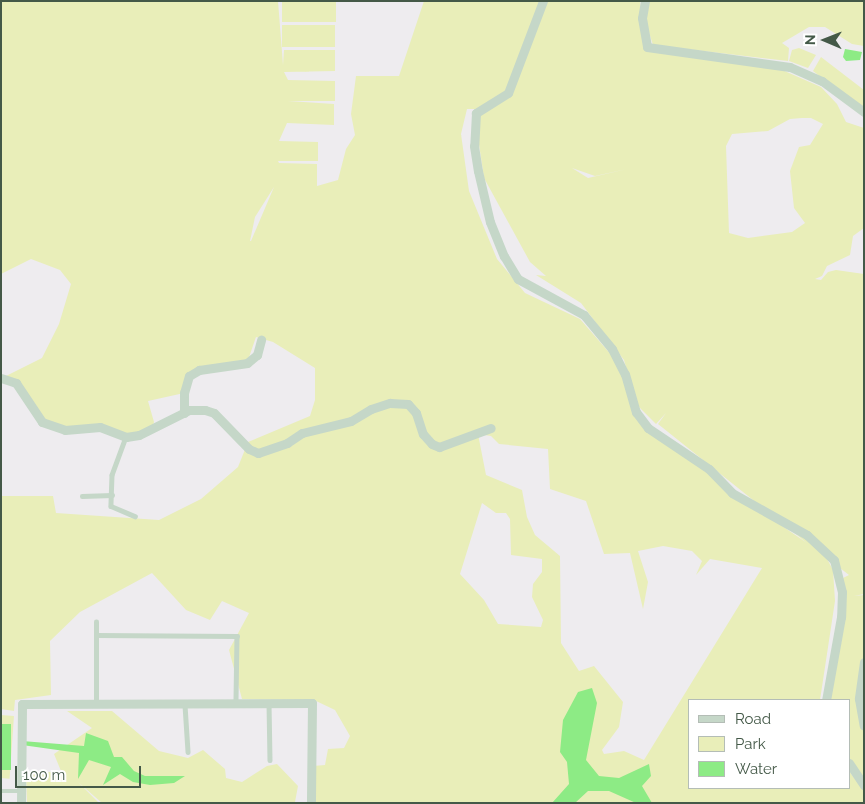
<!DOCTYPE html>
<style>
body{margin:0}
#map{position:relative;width:865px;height:804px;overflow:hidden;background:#eeecef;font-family:Raleway,sans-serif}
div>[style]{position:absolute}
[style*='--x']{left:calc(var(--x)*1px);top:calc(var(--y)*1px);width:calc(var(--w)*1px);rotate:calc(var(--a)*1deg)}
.green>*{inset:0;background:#e9eeb9;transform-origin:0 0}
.water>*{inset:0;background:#8deb85;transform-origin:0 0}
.lane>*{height:4.5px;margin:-2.25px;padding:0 2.25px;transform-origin:2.25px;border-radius:2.25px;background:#c5d7c8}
.street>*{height:9px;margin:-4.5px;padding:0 4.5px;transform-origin:4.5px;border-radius:4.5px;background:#c5d7c8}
span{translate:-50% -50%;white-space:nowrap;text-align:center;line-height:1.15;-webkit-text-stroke:4px #fff;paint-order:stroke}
.frame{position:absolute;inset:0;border:2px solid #445948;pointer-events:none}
.legend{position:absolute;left:688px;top:699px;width:162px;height:90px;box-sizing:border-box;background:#fff;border:1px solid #b4bdb6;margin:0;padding:6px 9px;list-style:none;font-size:15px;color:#445948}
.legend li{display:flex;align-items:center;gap:10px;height:25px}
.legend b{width:25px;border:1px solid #b4bdb6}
.north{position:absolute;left:800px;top:15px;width:50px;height:50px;-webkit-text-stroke:4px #fff;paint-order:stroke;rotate:271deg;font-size:14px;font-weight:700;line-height:20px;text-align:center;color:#445948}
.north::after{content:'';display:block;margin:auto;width:18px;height:22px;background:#445948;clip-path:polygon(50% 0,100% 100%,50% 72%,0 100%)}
.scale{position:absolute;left:15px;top:766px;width:126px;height:22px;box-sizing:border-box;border:2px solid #445948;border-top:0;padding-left:6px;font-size:15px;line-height:18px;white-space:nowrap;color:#445948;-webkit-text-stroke:4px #fff;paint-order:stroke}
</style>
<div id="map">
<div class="green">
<i style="clip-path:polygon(evenodd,1px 1px,278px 1px,283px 65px,284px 50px,335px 50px,335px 71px,284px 72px,288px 80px,335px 81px,335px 101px,288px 101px,334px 104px,334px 125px,287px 123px,279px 141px,318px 142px,318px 161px,278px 161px,279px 163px,317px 164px,317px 186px,338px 180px,346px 149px,355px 135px,351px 114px,356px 76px,399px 76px,424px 1px,640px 1px,645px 50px,705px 55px,780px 69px,821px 87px,837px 104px,846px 122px,864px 128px,864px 228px,853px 236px,850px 255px,827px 266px,822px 276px,815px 279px,821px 280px,828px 272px,836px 270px,864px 274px,864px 594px,854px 596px,864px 595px,864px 785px,849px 762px,849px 700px,828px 700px,842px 599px,845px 598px,843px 578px,849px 575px,826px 557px,833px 570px,835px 601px,820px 700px,689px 700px,689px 788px,849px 788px,849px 771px,864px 791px,864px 803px,313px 803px,313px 766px,325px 765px,328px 749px,344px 748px,350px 736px,335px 710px,314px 700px,242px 699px,229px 650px,249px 613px,222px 601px,210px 620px,186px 610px,152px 573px,80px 612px,50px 641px,51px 695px,15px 700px,14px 711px,1px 709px,1px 496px,53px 496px,56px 513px,159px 520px,201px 499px,238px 467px,248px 442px,310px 416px,315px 400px,315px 368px,273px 342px,256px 337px,247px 363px,211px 369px,189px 376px,184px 393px,148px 401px,154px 422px,152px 429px,139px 435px,126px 437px,100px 427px,65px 430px,42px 422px,16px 383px,6px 376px,42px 358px,59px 324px,71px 284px,60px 270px,31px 259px,1px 274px,1px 1px,467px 109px,481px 109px,476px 124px,484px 178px,530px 262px,546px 276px,536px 275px,581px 303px,624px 360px,637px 405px,656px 424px,666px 413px,658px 424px,807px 543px,737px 495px,646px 424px,632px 402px,620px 365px,580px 319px,525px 293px,497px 259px,469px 191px,461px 134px,467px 109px,1px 1px,802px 118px,811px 118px,823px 124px,810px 145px,799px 147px,790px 171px,794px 208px,805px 223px,792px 232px,748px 238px,729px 233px,726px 146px,732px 134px,768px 131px,790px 119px,802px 118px,1px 1px,572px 168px,595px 176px,627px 169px,588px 178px,572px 168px,1px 1px,274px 187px,251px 241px,250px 241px,255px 217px,274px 187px,1px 1px,478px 434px,491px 436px,499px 444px,548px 449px,550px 489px,586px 501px,604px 554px,630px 553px,643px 609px,648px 582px,638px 551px,663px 546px,692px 551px,702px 561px,696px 575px,710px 559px,762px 568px,644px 760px,624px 751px,604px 754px,602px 750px,619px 727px,623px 702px,594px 666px,579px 671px,561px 643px,560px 556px,535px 535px,527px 517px,522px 490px,486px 475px,478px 434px,1px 1px,482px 503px,496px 513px,506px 513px,510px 519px,511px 555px,542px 559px,542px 572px,533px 584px,532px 597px,543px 620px,541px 627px,498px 624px,484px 600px,460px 574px,482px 503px)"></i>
<i style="left:282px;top:1px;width:54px;height:21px"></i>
<i style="clip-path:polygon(647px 1px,864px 1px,864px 46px,852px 44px,825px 27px,809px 27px,782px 43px,789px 48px,788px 61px,653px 45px,646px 23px)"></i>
<i style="left:282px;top:25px;width:53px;height:22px"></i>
<i style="clip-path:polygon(799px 48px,816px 55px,808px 68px,789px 61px,792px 50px)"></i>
<i style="clip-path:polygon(821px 57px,864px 90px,864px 110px,813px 71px)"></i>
<i style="clip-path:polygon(67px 711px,112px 711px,159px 751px,188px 758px,203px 750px,225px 769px,226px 778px,242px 782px,267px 766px,277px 764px,298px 786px,295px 802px,102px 803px,78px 782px,99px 803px,27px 803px,26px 774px,61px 771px,54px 754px,92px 728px)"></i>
<i style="left:1px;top:715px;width:13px;height:63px;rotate:4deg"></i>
</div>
<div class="water">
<i style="clip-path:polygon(845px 49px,862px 52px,860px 60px,846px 61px,843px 57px)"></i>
<i style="clip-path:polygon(592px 688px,597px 703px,586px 760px,599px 776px,619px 778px,649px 764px,651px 776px,642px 786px,652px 803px,636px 803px,609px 791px,588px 791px,575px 803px,552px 803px,569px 784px,567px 762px,560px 752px,563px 720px,578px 692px)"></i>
<i style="left:1px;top:724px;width:10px;height:46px"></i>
<i style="clip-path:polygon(86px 733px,108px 741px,114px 757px,122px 757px,134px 771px,145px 776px,185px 776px,174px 783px,150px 785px,133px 782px,120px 774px,103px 785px,111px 767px,89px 760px,78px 779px,79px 753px,22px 745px,22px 741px,84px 746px)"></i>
</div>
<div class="lane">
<i style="--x:126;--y:437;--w:40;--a:110.2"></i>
<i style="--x:112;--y:475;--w:31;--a:92"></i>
<i style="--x:111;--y:506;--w:26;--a:23"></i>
<i style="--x:82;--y:496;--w:30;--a:-2"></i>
<i style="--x:96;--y:635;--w:141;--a:0.4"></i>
<i style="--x:237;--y:636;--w:67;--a:90.9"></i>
<i style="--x:269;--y:703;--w:57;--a:89"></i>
<i style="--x:96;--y:704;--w:82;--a:-90"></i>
<i style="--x:185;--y:705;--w:47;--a:86.3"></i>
<i style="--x:1;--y:791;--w:20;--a:0"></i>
</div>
<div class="street">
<i style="--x:543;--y:1;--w:98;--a:110.8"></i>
<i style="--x:508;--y:93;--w:38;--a:148"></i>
<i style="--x:476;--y:113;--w:33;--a:93"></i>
<i style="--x:474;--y:146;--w:25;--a:81"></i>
<i style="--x:478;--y:171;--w:52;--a:76.8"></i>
<i style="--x:490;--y:222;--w:37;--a:68"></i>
<i style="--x:504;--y:256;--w:27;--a:59"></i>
<i style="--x:518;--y:279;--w:75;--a:28.6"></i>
<i style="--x:584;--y:315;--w:44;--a:50.5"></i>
<i style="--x:612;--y:349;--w:28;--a:63"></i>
<i style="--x:625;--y:374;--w:40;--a:74"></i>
<i style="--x:636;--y:412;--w:20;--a:53"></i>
<i style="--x:648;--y:428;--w:73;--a:33.9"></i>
<i style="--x:709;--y:469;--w:33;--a:46"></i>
<i style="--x:732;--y:493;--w:86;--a:29.2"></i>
<i style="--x:807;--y:535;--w:37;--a:43"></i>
<i style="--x:834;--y:560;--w:33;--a:76"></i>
<i style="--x:842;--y:592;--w:25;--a:92"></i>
<i style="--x:841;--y:617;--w:84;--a:100.2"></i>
<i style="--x:645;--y:1;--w:17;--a:100"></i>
<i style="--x:642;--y:18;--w:29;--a:80"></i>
<i style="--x:647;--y:47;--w:144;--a:8"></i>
<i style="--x:790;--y:67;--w:35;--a:24"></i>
<i style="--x:822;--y:81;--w:52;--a:36.4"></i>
<i style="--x:1;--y:378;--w:16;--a:18"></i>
<i style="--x:16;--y:383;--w:47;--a:56.3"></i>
<i style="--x:42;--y:422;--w:24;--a:19"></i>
<i style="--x:65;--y:430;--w:35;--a:-5"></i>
<i style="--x:100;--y:427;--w:28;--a:21"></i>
<i style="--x:126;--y:437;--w:13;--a:-9"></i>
<i style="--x:139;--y:435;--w:56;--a:-26.6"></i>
<i style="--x:189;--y:410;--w:16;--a:0"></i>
<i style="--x:205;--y:410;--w:9;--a:18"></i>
<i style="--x:214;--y:413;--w:50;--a:45.8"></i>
<i style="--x:249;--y:449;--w:10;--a:24"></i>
<i style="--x:258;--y:453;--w:31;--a:-19"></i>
<i style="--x:287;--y:443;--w:18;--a:-34"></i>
<i style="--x:302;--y:433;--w:50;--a:-13.8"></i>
<i style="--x:351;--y:421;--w:23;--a:-31"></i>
<i style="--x:371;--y:409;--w:20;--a:-18"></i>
<i style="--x:390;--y:403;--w:18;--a:3"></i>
<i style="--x:408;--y:404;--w:12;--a:48"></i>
<i style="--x:416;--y:413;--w:22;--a:72"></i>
<i style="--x:423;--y:434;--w:13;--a:48"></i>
<i style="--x:432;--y:444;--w:8;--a:23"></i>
<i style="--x:439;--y:447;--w:55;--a:-20.1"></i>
<i style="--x:184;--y:413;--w:20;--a:-90"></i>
<i style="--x:184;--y:393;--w:18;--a:-74"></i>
<i style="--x:189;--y:376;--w:12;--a:-31"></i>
<i style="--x:199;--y:370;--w:49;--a:-8.3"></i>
<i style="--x:247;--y:363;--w:13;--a:-39"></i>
<i style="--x:257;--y:355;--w:16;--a:-75"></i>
<i style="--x:864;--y:662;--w:37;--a:98"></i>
<i style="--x:859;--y:699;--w:27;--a:80"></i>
<i style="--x:849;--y:763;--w:27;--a:56"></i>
<i style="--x:21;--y:803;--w:99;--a:-89.4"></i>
<i style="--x:22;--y:704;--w:290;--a:-0.2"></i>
<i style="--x:312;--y:703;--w:100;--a:90.6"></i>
</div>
<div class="frame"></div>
<ul class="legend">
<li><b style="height:6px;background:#c5d7c8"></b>Road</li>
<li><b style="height:14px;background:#e9eeb9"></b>Park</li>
<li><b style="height:14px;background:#8deb85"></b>Water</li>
</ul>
<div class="north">N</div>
<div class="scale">100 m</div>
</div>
